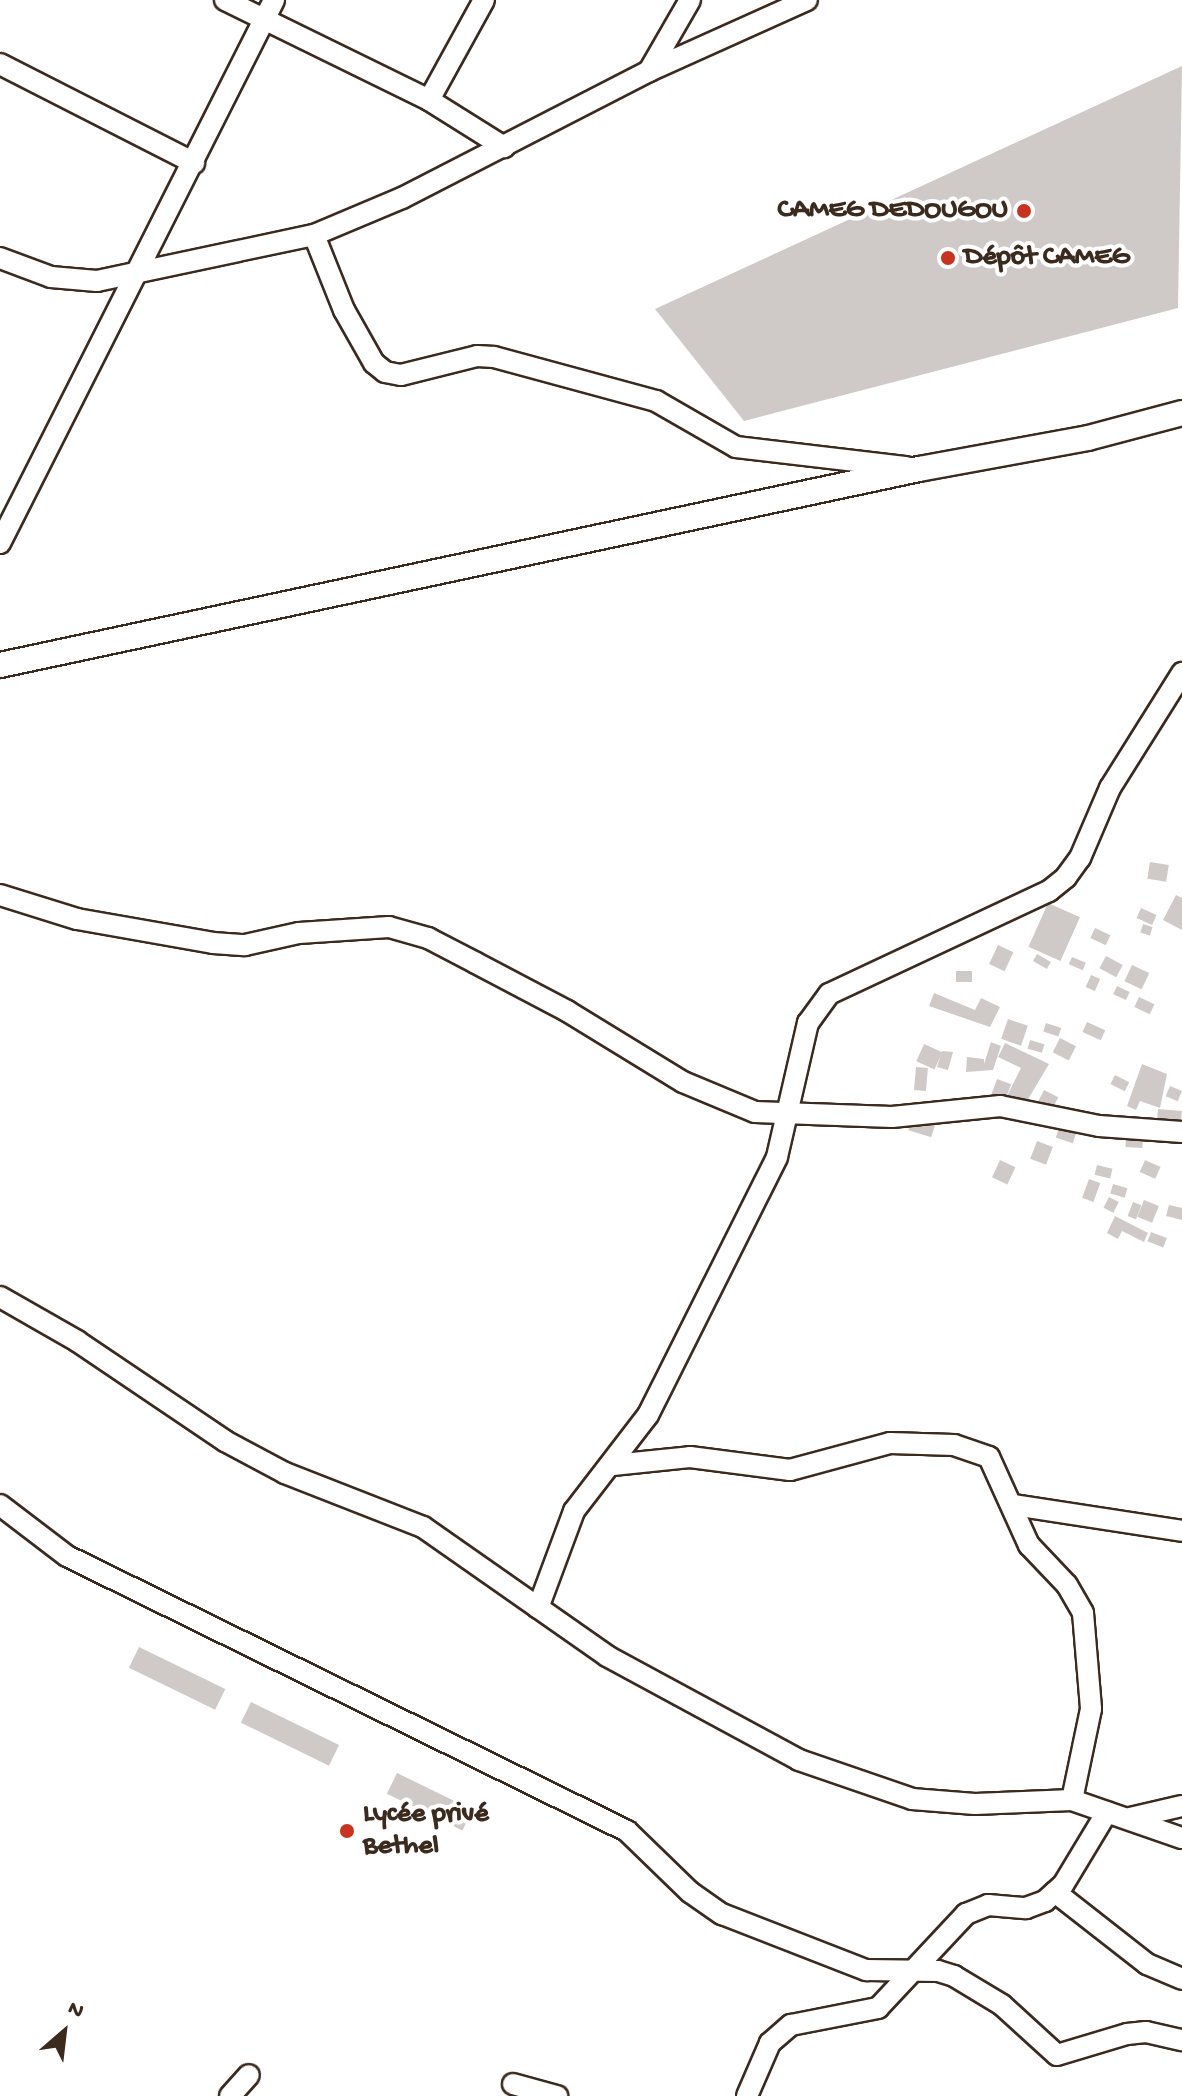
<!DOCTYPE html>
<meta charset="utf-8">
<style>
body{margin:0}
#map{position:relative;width:1182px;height:2096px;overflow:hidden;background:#fff;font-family:"Gochi Hand",sans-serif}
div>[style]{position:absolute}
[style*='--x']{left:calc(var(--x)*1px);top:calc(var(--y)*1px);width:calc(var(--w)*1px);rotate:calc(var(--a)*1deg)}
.building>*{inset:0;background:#cfcac7;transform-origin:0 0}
.roads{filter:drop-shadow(2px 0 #3b2a1e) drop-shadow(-2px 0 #3b2a1e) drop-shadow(0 2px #3b2a1e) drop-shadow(0 -2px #3b2a1e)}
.minor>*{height:20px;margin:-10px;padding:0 10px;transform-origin:10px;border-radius:10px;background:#fff}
.major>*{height:24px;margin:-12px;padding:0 12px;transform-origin:12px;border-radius:12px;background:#fff}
.dots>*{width:22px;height:22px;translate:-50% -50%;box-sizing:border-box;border:4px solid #fff;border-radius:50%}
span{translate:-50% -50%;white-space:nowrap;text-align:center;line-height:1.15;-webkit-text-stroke:8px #fff;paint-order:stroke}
.poi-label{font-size:28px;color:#3b2a1e;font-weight:700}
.right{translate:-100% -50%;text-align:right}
.left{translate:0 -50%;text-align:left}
.north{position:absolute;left:24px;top:1992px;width:80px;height:80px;-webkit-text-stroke:6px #fff;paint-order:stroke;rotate:28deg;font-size:22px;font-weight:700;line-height:32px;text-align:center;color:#3b2a1e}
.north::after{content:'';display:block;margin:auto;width:28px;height:36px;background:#3b2a1e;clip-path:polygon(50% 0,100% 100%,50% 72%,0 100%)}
</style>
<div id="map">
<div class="building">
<i style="clip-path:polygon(1182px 66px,1178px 308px,744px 421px,655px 309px)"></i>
<i style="left:1150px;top:862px;width:19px;height:17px;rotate:9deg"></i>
<i style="clip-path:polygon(1176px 895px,1182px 898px,1182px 930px,1163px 920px)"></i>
<i style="left:1048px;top:903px;width:35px;height:48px;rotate:24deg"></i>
<i style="left:1141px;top:908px;width:17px;height:11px;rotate:24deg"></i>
<i style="left:1143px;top:924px;width:10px;height:9px;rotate:17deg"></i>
<i style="left:1095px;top:928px;width:17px;height:11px;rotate:25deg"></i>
<i style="left:998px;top:945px;width:17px;height:21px;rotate:25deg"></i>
<i style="left:1037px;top:954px;width:16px;height:8px;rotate:30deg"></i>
<i style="left:1106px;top:956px;width:19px;height:14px;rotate:28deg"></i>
<i style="left:1072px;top:957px;width:15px;height:8px;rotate:23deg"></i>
<i style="left:1132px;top:965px;width:19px;height:18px;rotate:25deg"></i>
<i style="left:956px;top:971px;width:16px;height:11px"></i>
<i style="left:1091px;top:975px;width:10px;height:13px;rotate:24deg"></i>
<i style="left:1117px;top:986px;width:14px;height:9px;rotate:25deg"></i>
<i style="clip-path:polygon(934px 993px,975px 1010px,981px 998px,1000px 1007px,990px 1027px,929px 1006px)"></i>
<i style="left:1139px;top:997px;width:17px;height:11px;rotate:25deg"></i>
<i style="left:1008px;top:1019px;width:21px;height:21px;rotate:19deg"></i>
<i style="left:1087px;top:1022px;width:20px;height:11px;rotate:24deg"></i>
<i style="left:1046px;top:1023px;width:16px;height:9px;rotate:18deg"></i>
<i style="left:1060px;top:1038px;width:18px;height:16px;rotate:27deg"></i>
<i style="left:1030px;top:1040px;width:15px;height:9px;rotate:16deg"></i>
<i style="clip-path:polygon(991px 1042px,1001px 1046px,993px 1070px,966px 1072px,967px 1057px,984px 1059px,984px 1064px)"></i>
<i style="clip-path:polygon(1005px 1043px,1049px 1064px,1024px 1106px,1006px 1098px,1021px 1068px,998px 1057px)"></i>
<i style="left:924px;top:1044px;width:20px;height:19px;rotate:24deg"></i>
<i style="clip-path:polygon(942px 1051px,953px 1052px,948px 1070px,937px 1067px)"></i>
<i style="clip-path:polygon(1142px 1064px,1167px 1074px,1160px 1108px,1140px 1101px,1136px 1110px,1127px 1106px)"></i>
<i style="left:916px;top:1067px;width:12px;height:23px;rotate:5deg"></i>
<i style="left:1115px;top:1075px;width:16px;height:10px;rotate:27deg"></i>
<i style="left:997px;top:1079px;width:15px;height:18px;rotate:20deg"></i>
<i style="left:1170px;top:1086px;width:13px;height:11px;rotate:23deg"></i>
<i style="left:1044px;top:1090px;width:16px;height:12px;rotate:27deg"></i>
<i style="left:1158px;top:1109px;width:24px;height:14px;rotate:5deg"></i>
<i style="left:913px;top:1115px;width:24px;height:16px;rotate:17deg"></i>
<i style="left:1059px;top:1128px;width:18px;height:10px;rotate:19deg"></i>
<i style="left:1126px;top:1137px;width:17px;height:10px;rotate:3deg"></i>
<i style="left:1037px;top:1141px;width:17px;height:19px;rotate:21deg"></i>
<i style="left:1000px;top:1160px;width:17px;height:19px;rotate:25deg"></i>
<i style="left:1145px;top:1160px;width:17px;height:13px;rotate:24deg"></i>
<i style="left:1097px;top:1165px;width:16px;height:10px;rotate:14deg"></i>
<i style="left:1089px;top:1179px;width:12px;height:20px;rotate:20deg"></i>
<i style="left:1113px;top:1184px;width:15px;height:10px;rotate:16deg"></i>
<i style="left:1109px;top:1197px;width:11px;height:12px;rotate:27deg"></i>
<i style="left:1144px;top:1200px;width:16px;height:18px;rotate:22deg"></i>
<i style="left:1133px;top:1202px;width:9px;height:15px;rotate:21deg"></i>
<i style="clip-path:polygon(1169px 1205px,1182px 1208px,1182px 1220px,1166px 1216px)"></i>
<i style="clip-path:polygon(1115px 1216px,1148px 1233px,1144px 1242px,1122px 1231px,1118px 1239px,1107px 1233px)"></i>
<i style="left:1151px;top:1232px;width:17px;height:10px;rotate:21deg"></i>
<i style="left:139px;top:1647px;width:96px;height:23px;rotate:26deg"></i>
<i style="left:251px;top:1702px;width:98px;height:23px;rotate:26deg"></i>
<i style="left:397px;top:1773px;width:84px;height:23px;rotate:26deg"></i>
</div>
<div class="roads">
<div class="minor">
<i style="--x:225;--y:0;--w:227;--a:26.1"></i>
<i style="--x:429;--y:100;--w:89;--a:32.1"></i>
<i style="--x:0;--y:64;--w:218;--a:27"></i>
<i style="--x:649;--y:71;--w:82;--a:-60"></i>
<i style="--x:429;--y:100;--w:114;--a:-61.2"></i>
<i style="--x:314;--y:235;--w:81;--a:68.2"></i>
<i style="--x:344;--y:310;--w:61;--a:60.5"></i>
<i style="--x:374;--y:363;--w:14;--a:39"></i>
<i style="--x:385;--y:372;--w:16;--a:11"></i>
<i style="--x:401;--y:375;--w:78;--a:-14"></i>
<i style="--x:477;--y:356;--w:17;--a:3"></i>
<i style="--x:494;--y:357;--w:168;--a:15.2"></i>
<i style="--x:656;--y:401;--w:92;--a:29.9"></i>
<i style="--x:736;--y:447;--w:172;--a:6.7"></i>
<i style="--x:0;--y:258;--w:54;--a:20.4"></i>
<i style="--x:51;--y:277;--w:46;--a:5"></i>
<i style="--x:97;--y:281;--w:222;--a:-12"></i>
<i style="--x:314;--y:235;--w:95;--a:-22.8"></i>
<i style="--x:402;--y:198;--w:278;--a:-27.2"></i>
<i style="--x:649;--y:71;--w:173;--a:-24.2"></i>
<i style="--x:0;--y:543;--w:608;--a:-63.22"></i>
<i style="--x:0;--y:895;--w:81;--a:17.3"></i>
<i style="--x:77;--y:919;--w:138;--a:10"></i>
<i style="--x:213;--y:943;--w:32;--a:4"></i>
<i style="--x:245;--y:945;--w:55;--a:-12.5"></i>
<i style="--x:299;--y:933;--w:90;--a:-3.8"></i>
<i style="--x:389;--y:927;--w:41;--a:15.8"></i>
<i style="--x:428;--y:938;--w:54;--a:27.5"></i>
<i style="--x:476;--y:963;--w:103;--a:27.8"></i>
<i style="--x:567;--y:1011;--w:136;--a:31.5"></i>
<i style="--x:683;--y:1082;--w:78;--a:22.6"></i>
<i style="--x:755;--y:1112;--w:137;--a:2.1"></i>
<i style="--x:892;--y:1117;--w:109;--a:-5.8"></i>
<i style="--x:1000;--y:1106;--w:101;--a:11.4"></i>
<i style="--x:1099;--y:1126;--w:83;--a:4.1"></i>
<i style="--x:0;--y:1297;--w:89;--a:29.7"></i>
<i style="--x:77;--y:1341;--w:179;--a:34"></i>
<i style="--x:225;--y:1441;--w:68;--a:28.1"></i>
<i style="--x:285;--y:1473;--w:148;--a:21.4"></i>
<i style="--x:423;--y:1527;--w:225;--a:35"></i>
<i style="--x:607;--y:1656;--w:218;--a:28.4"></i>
<i style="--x:799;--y:1760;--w:120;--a:19"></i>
<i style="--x:912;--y:1799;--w:63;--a:4.5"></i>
<i style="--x:975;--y:1804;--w:97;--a:-2.4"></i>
<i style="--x:1072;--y:1800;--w:116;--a:19.1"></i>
<i style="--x:613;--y:1465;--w:77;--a:-5.9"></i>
<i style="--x:690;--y:1457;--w:101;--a:7.4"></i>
<i style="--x:790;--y:1470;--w:104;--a:-15.1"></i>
<i style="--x:890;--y:1443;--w:64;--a:1.8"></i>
<i style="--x:954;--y:1445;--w:37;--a:19"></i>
<i style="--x:989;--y:1457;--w:97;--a:65.6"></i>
<i style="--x:1029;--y:1545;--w:55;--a:46.5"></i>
<i style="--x:1067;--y:1585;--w:32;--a:60"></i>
<i style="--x:1083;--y:1613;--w:96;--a:85.2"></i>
<i style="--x:1091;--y:1709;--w:93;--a:101.8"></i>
<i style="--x:0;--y:1505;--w:84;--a:37.3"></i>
<i style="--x:67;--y:1556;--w:624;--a:26.15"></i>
<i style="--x:627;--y:1831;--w:88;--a:44.1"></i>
<i style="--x:690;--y:1892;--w:39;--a:35"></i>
<i style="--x:722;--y:1914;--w:155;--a:21.3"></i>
<i style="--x:866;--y:1970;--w:72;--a:0.8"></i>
<i style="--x:938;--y:1971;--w:17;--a:17"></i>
<i style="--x:954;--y:1976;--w:56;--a:31.1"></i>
<i style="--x:1002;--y:2005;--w:74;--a:42.3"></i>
<i style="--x:1057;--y:2055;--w:73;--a:-16.7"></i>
<i style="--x:1127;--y:2034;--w:19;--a:-6"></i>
<i style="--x:1146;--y:2032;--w:37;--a:13"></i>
<i style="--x:1013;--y:1505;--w:171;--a:8.7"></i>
<i style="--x:538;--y:1608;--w:103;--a:-69.6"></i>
<i style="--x:574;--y:1511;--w:121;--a:-52.4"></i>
<i style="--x:648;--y:1415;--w:288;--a:-63.4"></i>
<i style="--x:777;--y:1157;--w:138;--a:-77"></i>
<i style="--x:808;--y:1023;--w:36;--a:-54"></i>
<i style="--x:829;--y:994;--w:243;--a:-25.1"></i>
<i style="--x:1049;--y:891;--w:22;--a:-39"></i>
<i style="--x:1066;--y:877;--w:24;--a:-54"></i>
<i style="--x:1080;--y:858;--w:76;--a:-66.8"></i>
<i style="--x:1110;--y:788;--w:136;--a:-57.9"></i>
<i style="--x:1130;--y:1818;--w:53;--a:-13"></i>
<i style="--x:1055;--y:1892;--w:117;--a:38"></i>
<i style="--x:1147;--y:1964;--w:38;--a:23"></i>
<i style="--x:513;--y:2084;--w:46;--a:15.3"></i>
<i style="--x:230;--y:2096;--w:28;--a:-48"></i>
<i style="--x:747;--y:2096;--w:58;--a:-66.5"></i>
<i style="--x:770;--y:2043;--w:28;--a:-41"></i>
<i style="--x:791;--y:2025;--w:89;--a:-11.1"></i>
<i style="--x:878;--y:2008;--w:129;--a:-46.9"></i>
<i style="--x:966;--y:1914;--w:24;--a:-22"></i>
<i style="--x:988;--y:1905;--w:38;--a:5"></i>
<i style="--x:1026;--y:1908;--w:20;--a:-20"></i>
<i style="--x:1045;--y:1901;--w:24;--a:-42"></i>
<i style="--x:1063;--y:1885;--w:85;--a:-58.9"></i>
</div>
<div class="major">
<i style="--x:0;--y:665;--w:940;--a:-12.04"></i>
<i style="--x:919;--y:469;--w:172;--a:-10.4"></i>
<i style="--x:1088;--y:438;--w:97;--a:-14.9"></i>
</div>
</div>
<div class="dots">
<i style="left:1024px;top:211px;background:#c8321e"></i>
<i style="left:948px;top:258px;background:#c8321e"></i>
<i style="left:347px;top:1831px;background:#c8321e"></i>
</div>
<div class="poi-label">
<span class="right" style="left:1008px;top:211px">CAMEG DEDOUGOU</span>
<span class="left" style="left:964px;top:258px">Dépôt CAMEG</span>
<span class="left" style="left:363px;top:1831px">Lycée privé<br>Bethel</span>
</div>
<div class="north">N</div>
</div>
